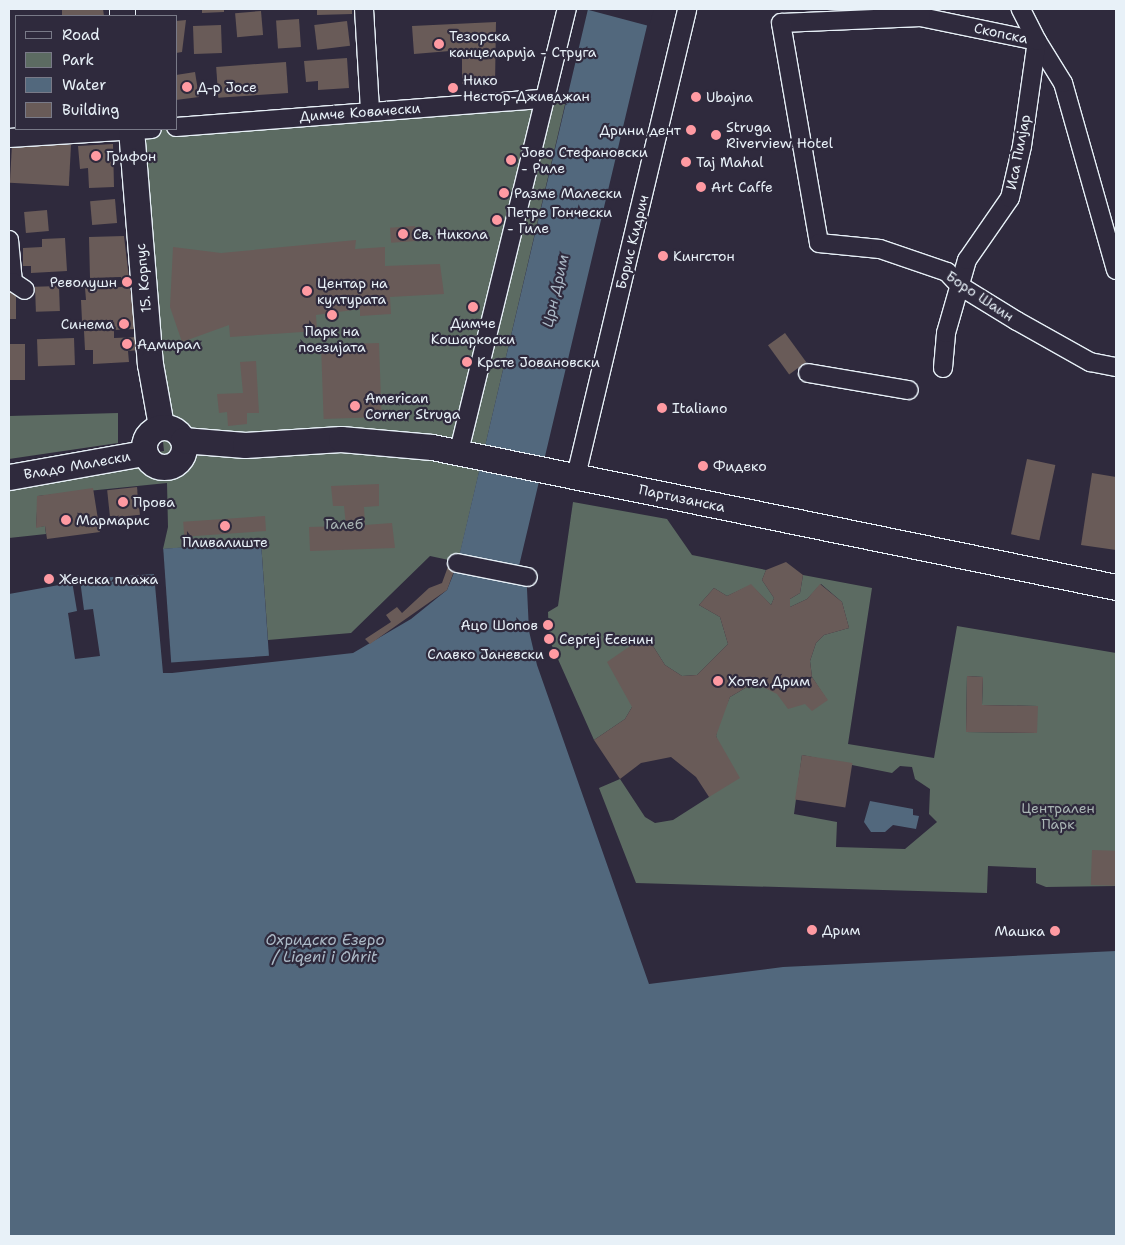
<!DOCTYPE html>
<meta charset="utf-8">
<style>
body{margin:0}
#map{position:relative;width:1125px;height:1245px;overflow:hidden;background:#2f2a3d;font-family:"Shantell Sans",sans-serif}
div>[style]{position:absolute}
[style*='--x']{left:calc(var(--x)*1px);top:calc(var(--y)*1px);width:calc(var(--w)*1px);rotate:calc(var(--a)*1deg)}
.green>*{inset:0;background:#5c6b62}
.water>*{inset:0;background:#52687d;transform-origin:0 0}
.pier>*{inset:0;background:#2f2a3d}
.building>*{inset:0;background:#695b58;transform-origin:0 0}
.roads{filter:drop-shadow(1px 0 #e8f1f8) drop-shadow(-1px 0 #e8f1f8) drop-shadow(0 1px #e8f1f8) drop-shadow(0 -1px #e8f1f8)}
.street>*{height:18px;margin:-9px;padding:0 9px;transform-origin:9px;border-radius:9px;background:#2f2a3d}
.secondary>*{height:25px;margin:-12.5px;padding:0 12.5px;transform-origin:12.5px;border-radius:12.5px;background:#2f2a3d}
.secondary>.ring{margin:-12.5px;padding:0;box-sizing:content-box;background:none;border:25px solid #2f2a3d;border-radius:50%}
.dots>*{width:14px;height:14px;translate:-50% -50%;box-sizing:border-box;border:2px solid #2f2a3d;border-radius:50%}
span{translate:-50% -50%;white-space:nowrap;text-align:center;line-height:1.15;-webkit-text-stroke:4.5px #2f2a3d;paint-order:stroke}
.street-label{font-size:14px;color:#e8f1f8}
.poi-label{font-size:14px;color:#e8f1f8}
.left{translate:0 -50%;text-align:left}
.right{translate:-100% -50%;text-align:right}
.park-label{font-size:14px;color:#a9b5b4}
.water-label{font-size:15px;color:#acbac7;font-style:italic}
.frame{position:absolute;inset:0;border:10px solid #e8f1f8;pointer-events:none}
.legend{position:absolute;left:15px;top:15px;width:162px;height:115px;box-sizing:border-box;background:#2f2a3d;border:1px solid #797a88;margin:0;padding:6px 9px;list-style:none;font-size:15px;color:#e8f1f8}
.legend li{display:flex;align-items:center;gap:10px;height:25px}
.legend b{width:25px;border:1px solid #797a88}
</style>
<div id="map">
<div class="green">
<i style="clip-path:polygon(567px 96px,458px 562px,430px 556px,351px 633px,268px 640px,261px 542px,163px 549px,168px 527px,167px 483px,38px 496px,36px 527px,45px 526px,46px 534px,9px 538px,9px 477px,164px 451px,131px 131px)"></i>
<i style="clip-path:polygon(118px 413px,118px 443px,9px 459px,9px 416px)"></i>
<i style="clip-path:polygon(573px 502px,667px 519px,692px 555px,766px 570px,762px 580px,774px 598px,771px 605px,751px 585px,727px 596px,714px 588px,699px 605px,720px 617px,728px 644px,697px 675px,682px 676px,665px 665px,646px 635px,632px 707px,625px 719px,594px 740px,549px 639px,548px 612px,558px 606px)"></i>
<i style="clip-path:polygon(evenodd,803px 575px,872px 588px,848px 744px,934px 758px,957px 626px,1116px 653px,1116px 886px,1046px 887px,1036px 883px,1036px 868px,988px 866px,987px 893px,636px 883px,599px 788px,620px 779px,645px 817px,655px 823px,673px 820px,709px 797px,722px 752px,716px 736px,718px 724px,730px 697px,747px 687px,761px 686px,805px 704px,827px 700px,812px 677px,810px 661px,816px 643px,824px 635px,849px 628px,842px 602px,821px 584px,807px 599px,790px 607px,790px 599px,800px 593px,803px 575px,967px 676px,983px 677px,982px 705px,1037px 706px,1037px 733px,966px 732px,967px 676px,803px 575px,802px 755px,892px 773px,900px 766px,912px 767px,915px 779px,930px 789px,929px 814px,937px 822px,905px 849px,836px 847px,837px 822px,794px 814px,802px 755px)"></i>
</div>
<div class="water">
<i style="clip-path:polygon(588px 9px,651px 9px,519px 566px,526px 568px,529px 631px,537px 665px,649px 984px,783px 967px,1116px 951px,1116px 1236px,9px 1236px,9px 594px,98px 578px,154px 574px,163px 673px,172px 673px,353px 653px,411px 619px,447px 590px,457px 565px)"></i>
<i style="left:261px;top:542px;width:114px;height:98px;rotate:86deg"></i>
<i style="clip-path:polygon(870px 801px,913px 809px,913px 815px,919px 816px,916px 829px,893px 825px,885px 832px,871px 832px,864px 822px)"></i>
</div>
<div class="pier">
<i style="clip-path:polygon(585px 9px,654px 9px,649px 26px)"></i>
<i style="clip-path:polygon(80px 580px,84px 610px,93px 609px,100px 656px,75px 659px,68px 613px,77px 611px,72px 581px)"></i>
</div>
<div class="building">
<i style="clip-path:polygon(73px 9px,103px 9px,104px 16px,62px 16px,62px 10px)"></i>
<i style="clip-path:polygon(202px 9px,224px 9px,224px 12px,202px 13px)"></i>
<i style="clip-path:polygon(317px 9px,352px 9px,352px 14px,317px 15px)"></i>
<i style="left:261px;top:11px;width:24px;height:26px;rotate:85deg"></i>
<i style="left:299px;top:19px;width:28px;height:23px;rotate:86deg"></i>
<i style="clip-path:polygon(186px 20px,182px 52px,176px 53px,176px 21px)"></i>
<i style="left:347px;top:21px;width:25px;height:33px;rotate:83deg"></i>
<i style="clip-path:polygon(496px 22px,495px 85px,462px 84px,462px 50px,414px 54px,412px 26px)"></i>
<i style="left:221px;top:25px;width:28px;height:28px;rotate:88deg"></i>
<i style="clip-path:polygon(347px 58px,349px 88px,318px 90px,318px 81px,306px 82px,304px 61px)"></i>
<i style="left:286px;top:62px;width:31px;height:70px;rotate:86deg"></i>
<i style="clip-path:polygon(195px 72px,199px 97px,176px 100px,176px 75px)"></i>
<i style="clip-path:polygon(113px 144px,114px 187px,89px 188px,88px 168px,80px 169px,78px 146px)"></i>
<i style="left:71px;top:145px;width:41px;height:59px;rotate:93deg"></i>
<i style="left:115px;top:199px;width:24px;height:25px;rotate:85deg"></i>
<i style="left:47px;top:210px;width:21px;height:23px;rotate:85deg"></i>
<i style="left:415px;top:226px;width:15px;height:25px;rotate:86deg"></i>
<i style="clip-path:polygon(124px 236px,135px 329px,114px 330px,113px 320px,82px 321px,81px 300px,86px 300px,85px 288px,122px 287px,121px 277px,90px 278px,89px 237px)"></i>
<i style="clip-path:polygon(65px 238px,67px 271px,31px 273px,31px 266px,23px 266px,23px 248px,42px 247px,42px 239px)"></i>
<i style="clip-path:polygon(356px 240px,355px 249px,385px 247px,385px 266px,440px 264px,444px 294px,390px 297px,391px 314px,360px 316px,360px 309px,316px 315px,317px 331px,230px 337px,229px 325px,182px 342px,170px 307px,173px 247px,221px 253px)"></i>
<i style="left:59px;top:286px;width:25px;height:24px;rotate:88deg"></i>
<i style="left:9px;top:288px;width:7px;height:31px"></i>
<i style="clip-path:polygon(114px 330px,114px 338px,139px 337px,140px 350px,128px 351px,129px 362px,93px 364px,93px 350px,85px 350px,84px 331px)"></i>
<i style="left:785px;top:333px;width:36px;height:21px;rotate:54deg"></i>
<i style="left:74px;top:338px;width:27px;height:37px;rotate:88deg"></i>
<i style="left:379px;top:343px;width:74px;height:58px;rotate:88deg"></i>
<i style="left:9px;top:344px;width:16px;height:36px"></i>
<i style="clip-path:polygon(256px 361px,259px 413px,247px 413px,247px 424px,228px 426px,227px 412px,219px 413px,217px 394px,243px 393px,240px 362px)"></i>
<i style="left:1027px;top:459px;width:29px;height:77px;rotate:12deg"></i>
<i style="clip-path:polygon(1092px 473px,1116px 477px,1116px 550px,1081px 545px)"></i>
<i style="clip-path:polygon(379px 484px,379px 506px,364px 507px,365px 525px,392px 523px,395px 548px,310px 551px,309px 527px,346px 526px,344px 506px,333px 506px,331px 486px)"></i>
<i style="left:137px;top:487px;width:28px;height:30px;rotate:84deg"></i>
<i style="clip-path:polygon(93px 488px,100px 532px,47px 539px,45px 526px,36px 528px,37px 496px)"></i>
<i style="left:265px;top:516px;width:15px;height:82px;rotate:86deg"></i>
<i style="clip-path:polygon(450px 561px,457px 563px,447px 590px,370px 644px,365px 639px,391px 622px,386px 615px,397px 607px,402px 613px,429px 588px,442px 583px)"></i>
<i style="clip-path:polygon(786px 562px,803px 575px,800px 593px,790px 599px,790px 607px,807px 599px,820px 584px,842px 602px,849px 628px,824px 635px,816px 643px,810px 661px,812px 677px,828px 700px,812px 711px,805px 704px,788px 709px,777px 694px,761px 686px,747px 687px,730px 697px,716px 736px,740px 778px,709px 797px,696px 777px,671px 757px,641px 763px,620px 779px,594px 740px,625px 719px,632px 707px,607px 662px,646px 635px,665px 665px,682px 676px,697px 675px,728px 644px,720px 617px,699px 605px,714px 588px,727px 596px,751px 584px,771px 605px,774px 598px,762px 580px,766px 570px)"></i>
<i style="clip-path:polygon(967px 676px,983px 677px,982px 705px,1038px 706px,1037px 733px,966px 732px)"></i>
<i style="left:802px;top:755px;width:51px;height:45px;rotate:9deg"></i>
<i style="left:1092px;top:850px;width:24px;height:35px;rotate:2deg"></i>
</div>
<div class="roads">
<div class="street">
<i style="--x:364;--y:9;--w:102;--a:86.6"></i>
<i style="--x:176;--y:127;--w:369;--a:-4.4"></i>
<i style="--x:9;--y:138;--w:143;--a:-3.6"></i>
<i style="--x:9;--y:240;--w:42;--a:84.6"></i>
<i style="--x:13;--y:282;--w:14;--a:34"></i>
<i style="--x:1116;--y:270;--w:194;--a:-105.8"></i>
<i style="--x:1063;--y:83;--w:49;--a:-121.8"></i>
<i style="--x:1037;--y:41;--w:118;--a:-168.3"></i>
<i style="--x:921;--y:17;--w:140;--a:177.5"></i>
<i style="--x:781;--y:23;--w:223;--a:80.2"></i>
<i style="--x:819;--y:243;--w:61;--a:5.6"></i>
<i style="--x:880;--y:249;--w:71;--a:18.9"></i>
<i style="--x:947;--y:272;--w:19;--a:47"></i>
<i style="--x:960;--y:286;--w:67;--a:31.6"></i>
<i style="--x:1017;--y:321;--w:84;--a:29.3"></i>
<i style="--x:1090;--y:362;--w:26;--a:11"></i>
<i style="--x:943;--y:368;--w:35;--a:-85"></i>
<i style="--x:946;--y:333;--w:76;--a:-74"></i>
<i style="--x:967;--y:260;--w:75;--a:-55.3"></i>
<i style="--x:1010;--y:198;--w:53;--a:-77"></i>
<i style="--x:1022;--y:146;--w:106;--a:-81.9"></i>
<i style="--x:1037;--y:41;--w:36;--a:-117"></i>
<i style="--x:808;--y:373;--w:102;--a:9.6"></i>
<i style="--x:459;--y:451;--w:455;--a:-76.3"></i>
<i style="--x:576;--y:476;--w:480;--a:-76.6"></i>
<i style="--x:457;--y:563;--w:72;--a:11.2"></i>
</div>
<div class="secondary">
<i style="--x:122;--y:9;--w:7;--a:90"></i>
<i style="--x:131;--y:129;--w:236;--a:85.4"></i>
<i style="--x:150;--y:364;--w:63;--a:79.9"></i>
<i class="ring" style="left:144px;top:427px;width:15px;height:15px"></i>
<i style="--x:183;--y:440;--w:62;--a:4.6"></i>
<i style="--x:245;--y:445;--w:96;--a:-3.6"></i>
<i style="--x:341;--y:439;--w:91;--a:5"></i>
<i style="--x:432;--y:447;--w:698;--a:11.57"></i>
<i style="--x:9;--y:477;--w:137;--a:-10.1"></i>
</div>
</div>
<div class="dots">
<i style="left:439px;top:44px;background:#ff9aa2"></i>
<i style="left:187px;top:87px;background:#ff9aa2"></i>
<i style="left:453px;top:88px;background:#ff9aa2"></i>
<i style="left:696px;top:97px;background:#ff9aa2"></i>
<i style="left:691px;top:130px;background:#ff9aa2"></i>
<i style="left:716px;top:135px;background:#ff9aa2"></i>
<i style="left:96px;top:156px;background:#ff9aa2"></i>
<i style="left:511px;top:160px;background:#ff9aa2"></i>
<i style="left:686px;top:162px;background:#ff9aa2"></i>
<i style="left:701px;top:187px;background:#ff9aa2"></i>
<i style="left:504px;top:193px;background:#ff9aa2"></i>
<i style="left:497px;top:220px;background:#ff9aa2"></i>
<i style="left:403px;top:234px;background:#ff9aa2"></i>
<i style="left:663px;top:256px;background:#ff9aa2"></i>
<i style="left:127px;top:282px;background:#ff9aa2"></i>
<i style="left:307px;top:291px;background:#ff9aa2"></i>
<i style="left:473px;top:307px;background:#ff9aa2"></i>
<i style="left:332px;top:315px;background:#ff9aa2"></i>
<i style="left:124px;top:324px;background:#ff9aa2"></i>
<i style="left:127px;top:344px;background:#ff9aa2"></i>
<i style="left:467px;top:362px;background:#ff9aa2"></i>
<i style="left:355px;top:406px;background:#ff9aa2"></i>
<i style="left:662px;top:408px;background:#ff9aa2"></i>
<i style="left:703px;top:466px;background:#ff9aa2"></i>
<i style="left:123px;top:502px;background:#ff9aa2"></i>
<i style="left:66px;top:520px;background:#ff9aa2"></i>
<i style="left:225px;top:526px;background:#ff9aa2"></i>
<i style="left:49px;top:579px;background:#ff9aa2"></i>
<i style="left:548px;top:625px;background:#ff9aa2"></i>
<i style="left:549px;top:639px;background:#ff9aa2"></i>
<i style="left:554px;top:654px;background:#ff9aa2"></i>
<i style="left:718px;top:681px;background:#ff9aa2"></i>
<i style="left:812px;top:930px;background:#ff9aa2"></i>
<i style="left:1055px;top:931px;background:#ff9aa2"></i>
</div>
<div class="street-label">
<span style="left:1001px;top:33px;rotate:12deg">Скопска</span>
<span style="left:360px;top:112px;rotate:-4deg">Димче Ковачески</span>
<span style="left:1018px;top:152px;rotate:-79deg">Иса Пилјар</span>
<span style="left:632px;top:242px;rotate:-76deg">Борис Кидрич</span>
<span style="left:143px;top:278px;rotate:-95deg">15. Корпус</span>
<span style="left:980px;top:296px;rotate:34deg">Боро Шаин</span>
<span style="left:77px;top:465px;rotate:-10deg">Владо Малески</span>
<span style="left:682px;top:498px;rotate:12deg">Партизанска</span>
</div>
<div class="poi-label">
<span class="left" style="left:449px;top:44px">Тезорска<br>канцеларија - Струга</span>
<span class="left" style="left:463px;top:88px">Нико<br>Нестор-Дживджан</span>
<span class="left" style="left:197px;top:87px">Д-р Јосе</span>
<span class="left" style="left:706px;top:97px">Ubajna</span>
<span class="left" style="left:726px;top:135px">Struga<br>Riverview Hotel</span>
<span class="right" style="left:681px;top:130px">Дрини дент</span>
<span class="left" style="left:521px;top:160px">Јово Стефановски<br>- Риле</span>
<span class="left" style="left:106px;top:156px">Грифон</span>
<span class="left" style="left:696px;top:162px">Taj Mahal</span>
<span class="left" style="left:711px;top:187px">Art Caffe</span>
<span class="left" style="left:514px;top:193px">Разме Малески</span>
<span class="left" style="left:507px;top:220px">Петре Гончески<br>- Гиле</span>
<span class="left" style="left:413px;top:234px">Св. Никола</span>
<span class="left" style="left:673px;top:256px">Кингстон</span>
<span class="right" style="left:117px;top:282px">Револушн</span>
<span class="left" style="left:317px;top:291px">Центар на<br>културата</span>
<span style="left:473px;top:331px">Димче<br>Кошаркоски</span>
<span class="right" style="left:114px;top:324px">Синема</span>
<span style="left:332px;top:339px">Парк на<br>поезијата</span>
<span class="left" style="left:137px;top:344px">Адмирал</span>
<span class="left" style="left:477px;top:362px">Крсте Јовановски</span>
<span class="left" style="left:365px;top:406px">American<br>Corner Struga</span>
<span class="left" style="left:672px;top:408px">Italiano</span>
<span class="left" style="left:713px;top:466px">Фидеко</span>
<span class="left" style="left:133px;top:502px">Прова</span>
<span class="left" style="left:76px;top:520px">Мармарис</span>
<span style="left:225px;top:542px">Пливалиште</span>
<span class="left" style="left:59px;top:579px">Женска плажа</span>
<span class="right" style="left:538px;top:625px">Ацо Шопов</span>
<span class="left" style="left:559px;top:639px">Сергеј Есенин</span>
<span class="right" style="left:544px;top:654px">Славко Јаневски</span>
<span class="left" style="left:728px;top:681px">Хотел Дрим</span>
<span class="left" style="left:822px;top:930px">Дрим</span>
<span class="right" style="left:1045px;top:931px">Машка</span>
</div>
<div class="park-label">
<span style="left:344px;top:524px">Галеб</span>
<span style="left:1058px;top:816px">Централен<br>Парк</span>
</div>
<div class="water-label">
<span style="left:556px;top:291px;rotate:-77deg">Црн Дрим</span>
<span style="left:325px;top:949px">Охридско Езеро<br>/ Liqeni i Ohrit</span>
</div>
<div class="frame"></div>
<ul class="legend">
<li><b style="height:6px;background:#2f2a3d"></b>Road</li>
<li><b style="height:14px;background:#5c6b62"></b>Park</li>
<li><b style="height:14px;background:#52687d"></b>Water</li>
<li><b style="height:14px;background:#695b58"></b>Building</li>
</ul>
</div>
